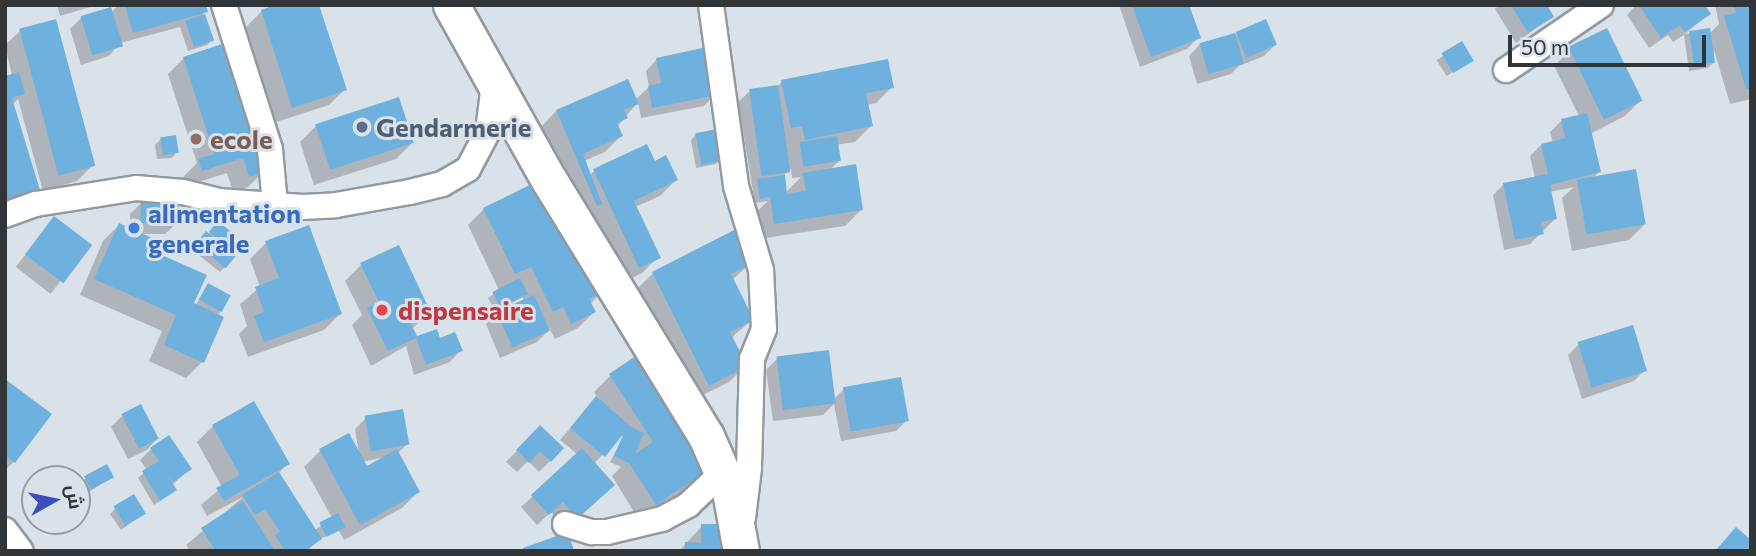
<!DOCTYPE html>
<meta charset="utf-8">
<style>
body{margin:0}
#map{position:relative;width:1756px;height:556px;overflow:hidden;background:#dae2e9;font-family:Commissioner,Cairo,sans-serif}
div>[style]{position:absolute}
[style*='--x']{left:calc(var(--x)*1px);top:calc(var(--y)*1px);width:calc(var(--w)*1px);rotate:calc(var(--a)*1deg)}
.shadow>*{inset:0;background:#0003;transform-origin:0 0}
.building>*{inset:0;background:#6eb0de;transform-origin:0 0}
.roads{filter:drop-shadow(2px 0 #929aa0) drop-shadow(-2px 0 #929aa0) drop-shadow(0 2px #929aa0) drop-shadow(0 -2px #929aa0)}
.street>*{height:24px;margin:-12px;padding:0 12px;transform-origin:12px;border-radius:12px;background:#fff}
.secondary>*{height:35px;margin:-17.5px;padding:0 17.5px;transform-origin:17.5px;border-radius:17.5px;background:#fff}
.dots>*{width:19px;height:19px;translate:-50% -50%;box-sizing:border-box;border:4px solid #dae2e9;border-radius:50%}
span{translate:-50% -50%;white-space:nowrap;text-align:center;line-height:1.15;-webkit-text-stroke:6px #dae2e9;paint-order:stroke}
.service-label{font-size:26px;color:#4e5e75;font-weight:700}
.left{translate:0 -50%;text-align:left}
.education-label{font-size:26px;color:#785e54;font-weight:700}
.shop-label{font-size:26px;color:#366cbe;font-weight:700}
.health-label{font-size:26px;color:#be3a42;font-weight:700}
.frame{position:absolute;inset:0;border:7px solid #313537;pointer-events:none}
.north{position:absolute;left:21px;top:465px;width:70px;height:70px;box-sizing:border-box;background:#dae2e9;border:2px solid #969da2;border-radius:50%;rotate:81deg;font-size:19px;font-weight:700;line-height:28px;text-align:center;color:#313537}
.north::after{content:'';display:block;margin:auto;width:24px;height:32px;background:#3d4cc0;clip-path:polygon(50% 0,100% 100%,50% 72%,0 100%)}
.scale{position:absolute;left:1508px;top:35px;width:198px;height:32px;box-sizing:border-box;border:4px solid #313537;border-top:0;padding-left:9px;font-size:21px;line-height:24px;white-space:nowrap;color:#313537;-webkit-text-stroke:5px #dae2e9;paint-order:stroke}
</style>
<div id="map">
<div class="shadow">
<i style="clip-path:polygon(57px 5px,97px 5px,60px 16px)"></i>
<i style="clip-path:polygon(118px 5px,204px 5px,203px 15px,212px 40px,207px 45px,188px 51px,180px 27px,120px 43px,109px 56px,81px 65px,70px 29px,81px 18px,111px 13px)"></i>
<i style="clip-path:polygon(1119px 5px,1172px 5px,1198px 38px,1187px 49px,1140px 67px)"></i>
<i style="clip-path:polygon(1499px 5px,1545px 5px,1552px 16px,1516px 43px,1495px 9px)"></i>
<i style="clip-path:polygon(1636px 5px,1703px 5px,1709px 14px,1685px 34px,1709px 30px,1709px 34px,1719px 24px,1715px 5px,1751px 5px,1751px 99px,1730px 104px,1714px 50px,1714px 62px,1708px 68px,1689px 71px,1684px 35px,1673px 42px,1668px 35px,1649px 48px,1627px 15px)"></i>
<i style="clip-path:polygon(262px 11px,345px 89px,329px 105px,276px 122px,246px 27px)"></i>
<i style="clip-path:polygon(20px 31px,93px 165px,77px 181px,43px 191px,18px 99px,12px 105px,5px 224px,12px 76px,5px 45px)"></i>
<i style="clip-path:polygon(1607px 31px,1641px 100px,1625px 116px,1590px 134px,1599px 172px,1592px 179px,1645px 224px,1629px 240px,1572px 251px,1562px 198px,1574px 187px,1550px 192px,1555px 219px,1530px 244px,1504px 250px,1493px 195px,1504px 184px,1535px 178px,1530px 156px,1541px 145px,1553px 143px,1550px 132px,1562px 120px,1579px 116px,1554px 66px,1570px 50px)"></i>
<i style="clip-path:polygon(1237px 34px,1275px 45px,1264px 56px,1239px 66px,1231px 74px,1197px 84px,1189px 56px,1200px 44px)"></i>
<i style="left:1462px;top:44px;width:19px;height:30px;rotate:58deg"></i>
<i style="clip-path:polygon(184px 58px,264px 171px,248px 187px,233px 192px,227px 173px,186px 186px,183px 177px,197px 163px,168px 74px)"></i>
<i style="clip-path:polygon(657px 59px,715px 94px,704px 106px,641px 118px,638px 102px,617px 127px,621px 136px,605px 152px,584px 161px,589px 176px,594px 171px,655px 163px,676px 180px,660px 196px,635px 207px,658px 257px,642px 273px,623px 283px,590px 213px,580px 221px,541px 127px,556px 111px,627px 81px,635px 100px,649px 87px,646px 71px)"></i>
<i style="clip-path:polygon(evenodd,782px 82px,892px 87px,876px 103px,867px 105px,871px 126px,855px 142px,836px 145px,839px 161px,830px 170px,861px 210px,845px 226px,758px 239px,754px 214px,768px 201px,755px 203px,738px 102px,750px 91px,777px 87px,782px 82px,791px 169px,792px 178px,801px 177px,785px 193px,783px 176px,791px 169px)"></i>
<i style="clip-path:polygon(316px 126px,412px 143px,396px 159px,314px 185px,300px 142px)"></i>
<i style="clip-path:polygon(696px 134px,721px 159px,716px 164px,696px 168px,691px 140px)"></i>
<i style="clip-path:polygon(161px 139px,177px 152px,172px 158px,157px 159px,155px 145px)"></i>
<i style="clip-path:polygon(141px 203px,177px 223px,165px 234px,137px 234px,192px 304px,195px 306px,209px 285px,220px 312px,202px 362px,186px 378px,149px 361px,162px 331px,80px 295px,103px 241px,119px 225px,130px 230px,130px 214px)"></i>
<i style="clip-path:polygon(evenodd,484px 209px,602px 292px,590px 304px,594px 312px,578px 328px,555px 339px,550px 329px,537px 342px,500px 358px,486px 324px,496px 314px,488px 298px,499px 290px,468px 225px,484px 209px,522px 297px,524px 301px,512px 306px,510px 304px,522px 297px)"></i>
<i style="left:54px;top:218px;width:44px;height:62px;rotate:38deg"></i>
<i style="clip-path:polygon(213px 229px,235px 237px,225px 249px,225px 267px,220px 272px,192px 250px)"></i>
<i style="clip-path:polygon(266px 243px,340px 314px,324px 330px,248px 357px,239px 334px,247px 326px,240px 304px,260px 287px,250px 259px)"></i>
<i style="clip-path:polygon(751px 263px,732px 280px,752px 320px,731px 338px,745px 366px,729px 382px,693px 400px,637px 289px,653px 273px)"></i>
<i style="clip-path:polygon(361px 265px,429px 312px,412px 329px,416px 339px,439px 340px,461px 350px,450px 362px,414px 375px,406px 346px,371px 366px,352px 325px,362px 315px,345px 281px)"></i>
<i style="clip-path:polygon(1579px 344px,1645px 370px,1634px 381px,1582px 399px,1568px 355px)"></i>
<i style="clip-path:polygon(649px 350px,710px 468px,694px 484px,639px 520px,612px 476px,621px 467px,610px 462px,623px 437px,621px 434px,594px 464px,612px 484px,565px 528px,551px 512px,537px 525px,521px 507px,578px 455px,560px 440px,597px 397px,594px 392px,610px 376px)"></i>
<i style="clip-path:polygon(777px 359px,833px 400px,844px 389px,907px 420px,896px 431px,841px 441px,834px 404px,823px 415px,773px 421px,766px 370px)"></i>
<i style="clip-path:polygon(5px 382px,14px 462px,5px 470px)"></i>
<i style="clip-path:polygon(evenodd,254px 403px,287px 464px,278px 474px,315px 530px,332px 518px,304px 467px,320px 451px,359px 454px,355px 429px,366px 418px,407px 444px,397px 454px,418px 492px,402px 508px,344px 540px,339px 531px,320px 539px,307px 551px,190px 551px,186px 545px,243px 497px,207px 516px,201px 505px,222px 487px,197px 442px,213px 426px,254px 403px,385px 457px,366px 468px,362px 462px,385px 457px)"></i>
<i style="clip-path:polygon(122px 416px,157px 439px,147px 450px,128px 459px,111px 427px)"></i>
<i style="clip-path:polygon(529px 438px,550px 461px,539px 472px,528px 461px,517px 472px,506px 462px)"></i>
<i style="clip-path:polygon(151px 449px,190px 469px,172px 485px,175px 490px,169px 495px,154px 505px,138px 478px,147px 470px,140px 460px)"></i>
<i style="clip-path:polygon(112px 477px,86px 494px,80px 484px,86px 478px)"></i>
<i style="clip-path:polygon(116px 508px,144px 513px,121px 530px,110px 514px)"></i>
<i style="clip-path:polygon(702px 526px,733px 551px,679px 551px)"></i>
</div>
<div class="building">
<i style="clip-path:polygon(125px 5px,206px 5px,208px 12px,133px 33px)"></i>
<i style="clip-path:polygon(275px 5px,319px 5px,347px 90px,292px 108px,261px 10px)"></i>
<i style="clip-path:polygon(1132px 5px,1189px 5px,1201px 38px,1151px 57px)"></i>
<i style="clip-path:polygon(1511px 5px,1547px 5px,1554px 17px,1528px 33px)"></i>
<i style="clip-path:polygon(1639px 5px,1705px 5px,1711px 14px,1684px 32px,1680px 25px,1661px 38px)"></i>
<i style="clip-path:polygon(1734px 5px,1751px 5px,1751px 88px,1746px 89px,1724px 16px,1736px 13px)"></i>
<i style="left:111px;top:7px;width:41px;height:32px;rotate:73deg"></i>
<i style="left:205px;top:14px;width:28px;height:21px;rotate:71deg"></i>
<i style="left:56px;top:19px;width:152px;height:38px;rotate:75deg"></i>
<i style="left:1266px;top:19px;width:28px;height:33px;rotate:67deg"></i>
<i style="left:1607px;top:28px;width:81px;height:43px;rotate:64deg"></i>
<i style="left:1710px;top:28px;width:35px;height:21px;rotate:82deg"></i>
<i style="left:1235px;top:33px;width:32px;height:37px;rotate:74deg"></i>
<i style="left:1462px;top:41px;width:23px;height:24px;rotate:59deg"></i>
<i style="clip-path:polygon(225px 43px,266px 172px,249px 177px,243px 158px,202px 171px,198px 159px,214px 154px,183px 57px)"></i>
<i style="clip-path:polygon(707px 47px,717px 95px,652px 108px,648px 86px,661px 83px,656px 58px)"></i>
<i style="clip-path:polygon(888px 59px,894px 88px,866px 93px,873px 126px,805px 140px,802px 126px,791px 128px,781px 80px)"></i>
<i style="clip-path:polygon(19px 72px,25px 94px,12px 98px,43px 200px,5px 212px,5px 76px)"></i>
<i style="clip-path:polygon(628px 79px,639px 104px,624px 110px,628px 118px,617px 123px,623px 136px,583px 154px,602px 204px,597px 206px,556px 110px)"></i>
<i style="left:778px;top:85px;width:88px;height:29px;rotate:82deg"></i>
<i style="left:399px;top:97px;width:48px;height:88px;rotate:72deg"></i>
<i style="clip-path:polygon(1587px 113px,1601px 172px,1550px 185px,1557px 219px,1541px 222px,1544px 234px,1515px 240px,1503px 183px,1548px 174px,1541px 144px,1565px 138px,1561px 119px)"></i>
<i style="left:717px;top:129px;width:32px;height:22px;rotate:79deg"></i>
<i style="left:176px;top:135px;width:18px;height:16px;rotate:81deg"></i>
<i style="left:837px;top:136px;width:25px;height:38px;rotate:81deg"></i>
<i style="clip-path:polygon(647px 144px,655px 161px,666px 155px,678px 180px,634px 201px,661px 258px,639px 268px,593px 169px)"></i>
<i style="clip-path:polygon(856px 164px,863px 210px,774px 224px,770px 197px,760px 199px,757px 179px,785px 175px,787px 194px,806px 191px,803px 173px)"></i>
<i style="left:1636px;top:169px;width:56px;height:60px;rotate:80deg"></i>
<i style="clip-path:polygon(548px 176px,604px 292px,589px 299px,596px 312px,571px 324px,563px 307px,553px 312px,531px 267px,515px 274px,483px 208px)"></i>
<i style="left:141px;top:201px;width:38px;height:22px;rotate:2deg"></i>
<i style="left:54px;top:216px;width:48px;height:48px;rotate:37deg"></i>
<i style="left:218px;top:221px;width:25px;height:14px;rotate:40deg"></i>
<i style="clip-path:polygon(119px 223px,161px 242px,157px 253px,207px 275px,194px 303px,224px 317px,204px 363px,164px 345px,176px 315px,94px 279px)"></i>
<i style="clip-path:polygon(309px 225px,342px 314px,264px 342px,254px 316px,264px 312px,255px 287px,279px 278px,265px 241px)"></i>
<i style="clip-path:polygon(736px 229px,753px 263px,731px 274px,754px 320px,730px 332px,747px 366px,709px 386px,652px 272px)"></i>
<i style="left:206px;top:231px;width:39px;height:16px;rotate:40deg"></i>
<i style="clip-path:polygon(399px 245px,431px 313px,410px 322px,417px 336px,437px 329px,440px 338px,455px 332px,463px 351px,426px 365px,416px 338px,388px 351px,367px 308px,379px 302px,360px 263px)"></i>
<i style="left:520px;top:278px;width:18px;height:31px;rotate:63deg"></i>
<i style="left:208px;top:283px;width:26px;height:19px;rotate:29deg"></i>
<i style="left:534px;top:295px;width:39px;height:41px;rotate:66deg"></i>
<i style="left:1633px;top:325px;width:48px;height:58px;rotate:73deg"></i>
<i style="clip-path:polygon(649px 347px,712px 468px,656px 505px,629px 463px,614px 456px,624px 433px,605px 457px,570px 428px,596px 396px,630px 426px,644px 433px,635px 454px,653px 442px,609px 374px)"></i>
<i style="left:829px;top:350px;width:54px;height:53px;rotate:83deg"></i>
<i style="left:901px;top:377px;width:45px;height:59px;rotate:80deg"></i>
<i style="clip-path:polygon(5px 379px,52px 414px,15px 463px,5px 455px)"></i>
<i style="clip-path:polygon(254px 401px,290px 464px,224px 501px,216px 488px,240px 475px,212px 425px)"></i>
<i style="left:141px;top:404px;width:39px;height:22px;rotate:63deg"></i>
<i style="left:403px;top:409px;width:36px;height:39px;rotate:80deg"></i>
<i style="clip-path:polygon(540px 425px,564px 448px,551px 462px,540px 451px,529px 463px,516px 450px)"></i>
<i style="clip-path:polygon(349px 433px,367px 466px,397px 449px,420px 492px,360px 525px,319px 449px)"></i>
<i style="clip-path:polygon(169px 435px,192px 469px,173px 482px,166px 473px,177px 490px,160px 501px,142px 471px,159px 461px,150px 448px)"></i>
<i style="clip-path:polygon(582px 448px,615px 485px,577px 519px,563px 502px,549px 515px,531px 495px)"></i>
<i style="left:107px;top:464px;width:15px;height:26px;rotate:62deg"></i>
<i style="clip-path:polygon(279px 472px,322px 539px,304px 551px,285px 551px,275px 535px,280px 532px,265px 509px,255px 515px,242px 495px)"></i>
<i style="left:134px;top:494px;width:23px;height:24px;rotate:59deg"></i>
<i style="clip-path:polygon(243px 501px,275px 551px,216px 551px,201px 528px)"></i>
<i style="left:338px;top:513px;width:16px;height:21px;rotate:63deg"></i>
<i style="clip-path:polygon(701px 524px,735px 524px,734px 551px,685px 551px,685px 542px,701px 543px)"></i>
<i style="clip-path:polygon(1736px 527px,1751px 540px,1751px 551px,1715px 551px)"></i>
<i style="clip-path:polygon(568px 532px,574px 551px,524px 551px,523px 548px)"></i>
</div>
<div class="roads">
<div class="street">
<i style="--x:224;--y:5;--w:151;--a:72.3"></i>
<i style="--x:270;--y:149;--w:56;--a:84.9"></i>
<i style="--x:711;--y:5;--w:183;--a:82.1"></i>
<i style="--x:736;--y:186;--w:88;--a:73.4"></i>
<i style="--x:761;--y:270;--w:59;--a:87.1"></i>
<i style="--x:764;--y:329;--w:32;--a:112"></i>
<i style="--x:752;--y:359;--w:109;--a:91.6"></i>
<i style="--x:749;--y:468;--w:50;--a:96.8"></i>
<i style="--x:1506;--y:70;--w:115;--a:-34.4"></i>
<i style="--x:5;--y:215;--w:33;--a:-20"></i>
<i style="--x:36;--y:204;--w:101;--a:-9.1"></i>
<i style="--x:136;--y:188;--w:47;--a:4.9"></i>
<i style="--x:183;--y:192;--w:36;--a:14"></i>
<i style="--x:218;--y:201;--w:85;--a:4"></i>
<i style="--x:303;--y:207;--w:33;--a:-3"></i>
<i style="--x:336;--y:205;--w:75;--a:-10"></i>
<i style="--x:410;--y:192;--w:33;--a:-14"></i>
<i style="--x:442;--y:184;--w:30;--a:-30"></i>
<i style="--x:468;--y:169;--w:43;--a:-62.2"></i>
<i style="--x:488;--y:131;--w:47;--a:-82.7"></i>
<i style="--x:565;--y:524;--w:28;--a:17"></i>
<i style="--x:592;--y:532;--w:15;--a:0"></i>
<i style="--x:607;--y:532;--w:57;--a:-13.3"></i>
<i style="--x:662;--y:519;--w:30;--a:-28"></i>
<i style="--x:688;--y:505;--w:47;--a:-43.3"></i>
<i style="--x:5;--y:530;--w:26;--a:53"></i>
</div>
<div class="secondary">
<i style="--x:451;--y:5;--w:201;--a:60.8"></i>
<i style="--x:549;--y:180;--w:300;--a:58.5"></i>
<i style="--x:706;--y:436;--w:60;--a:66.4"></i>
<i style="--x:730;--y:491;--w:61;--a:79.6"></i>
</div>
</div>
<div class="dots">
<i style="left:362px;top:127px;background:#5c6f8a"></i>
<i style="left:196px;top:139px;background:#8d6e63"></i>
<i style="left:134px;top:228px;background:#3f7fe0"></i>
<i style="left:382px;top:310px;background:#e0444e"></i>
</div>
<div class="service-label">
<span class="left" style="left:376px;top:127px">Gendarmerie</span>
</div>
<div class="education-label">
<span class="left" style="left:210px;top:139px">ecole</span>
</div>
<div class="shop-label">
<span class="left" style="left:148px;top:228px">alimentation<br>generale</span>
</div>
<div class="health-label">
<span class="left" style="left:398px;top:310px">dispensaire</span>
</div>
<div class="frame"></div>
<div class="north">ش</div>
<div class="scale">50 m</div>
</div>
